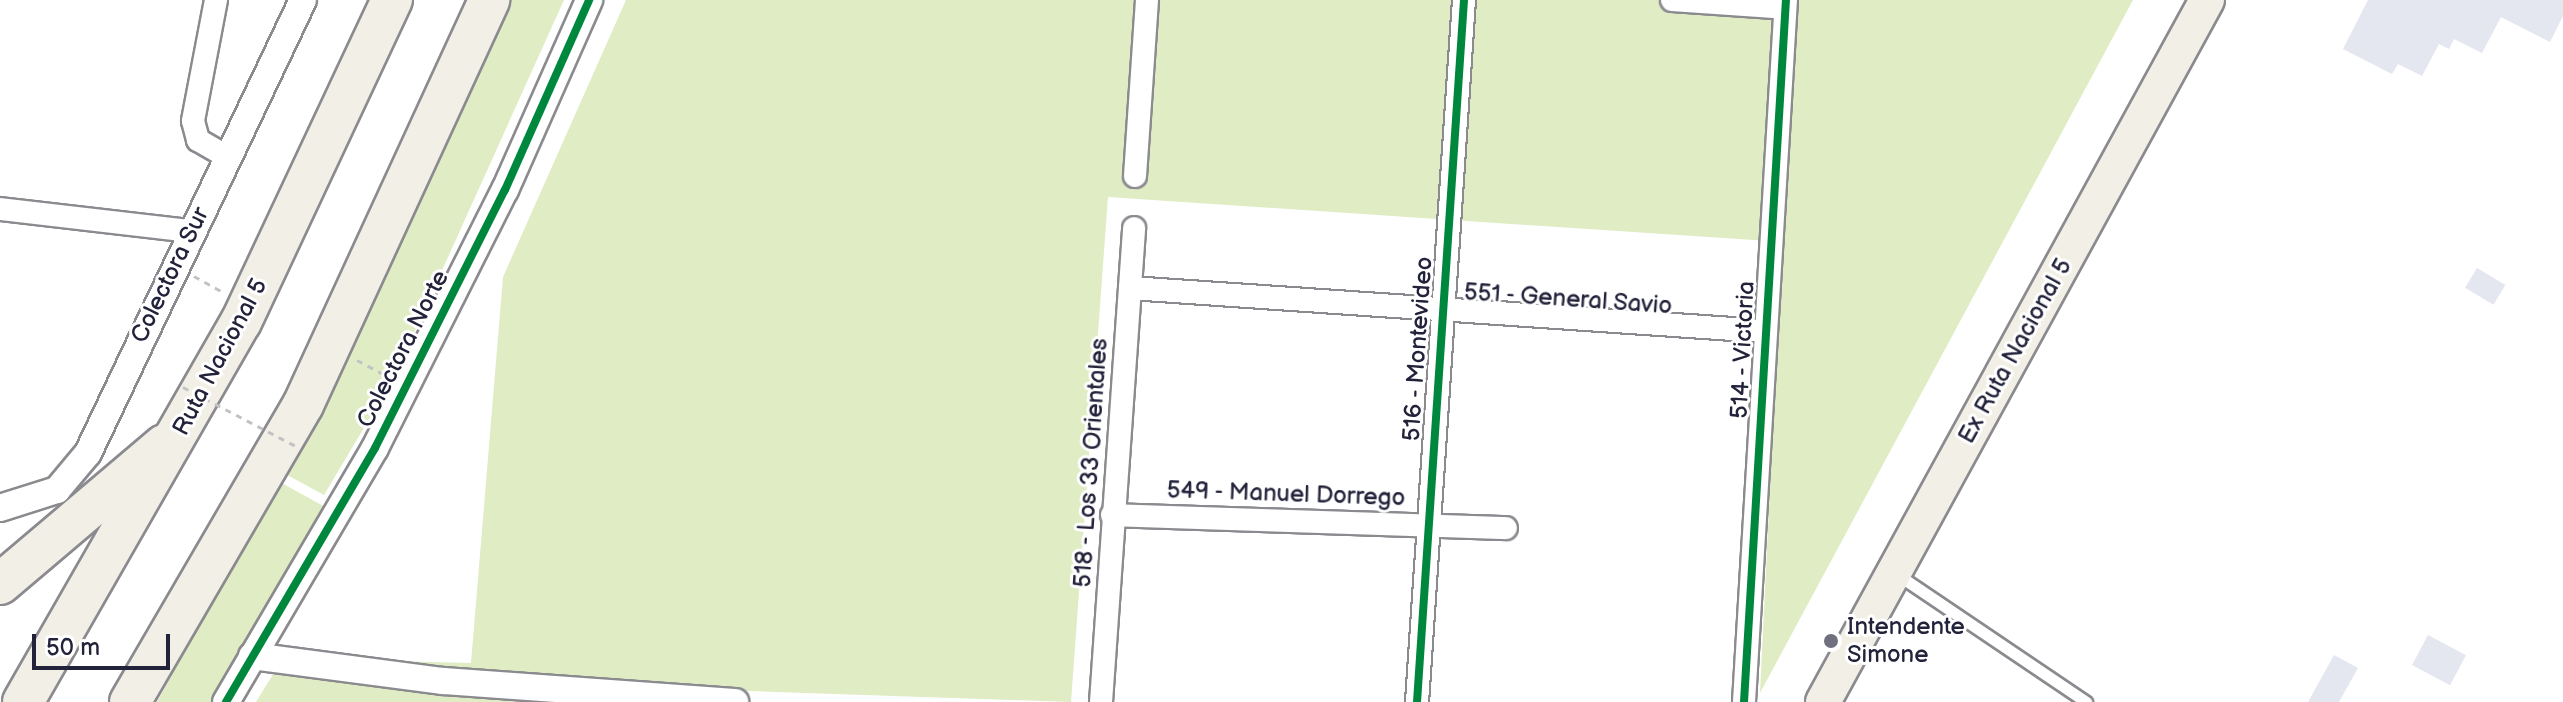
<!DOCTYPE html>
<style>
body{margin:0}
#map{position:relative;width:2563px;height:702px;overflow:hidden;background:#fff;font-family:"Balsamiq Sans",sans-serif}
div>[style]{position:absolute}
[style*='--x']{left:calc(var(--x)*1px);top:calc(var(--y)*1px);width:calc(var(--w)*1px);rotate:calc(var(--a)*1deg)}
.green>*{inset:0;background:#dfecc4}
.building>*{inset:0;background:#e4e6f0;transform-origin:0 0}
.path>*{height:3px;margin-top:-1.5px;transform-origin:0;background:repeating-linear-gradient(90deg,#c2c2c4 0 6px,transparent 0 12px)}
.roads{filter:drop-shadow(2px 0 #8a8a8f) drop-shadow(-2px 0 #8a8a8f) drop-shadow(0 2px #8a8a8f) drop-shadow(0 -2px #8a8a8f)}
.service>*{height:11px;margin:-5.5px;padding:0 5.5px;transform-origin:5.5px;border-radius:5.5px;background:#fff}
.minor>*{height:22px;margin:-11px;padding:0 11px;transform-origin:11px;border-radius:11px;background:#fff}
.tertiary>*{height:26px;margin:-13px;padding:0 13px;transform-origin:13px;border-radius:13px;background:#fff}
.primary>*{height:34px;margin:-17px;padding:0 17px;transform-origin:17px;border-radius:17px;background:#f2efe6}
.motorway>*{height:40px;margin:-20px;padding:0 20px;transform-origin:20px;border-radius:20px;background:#f2efe6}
.path-bridge>*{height:3px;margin-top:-1.5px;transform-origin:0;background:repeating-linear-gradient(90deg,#c2c2c4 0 6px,transparent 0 12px)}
.cycleway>*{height:8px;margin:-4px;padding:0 4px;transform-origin:4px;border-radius:4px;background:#00873e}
.dots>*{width:22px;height:22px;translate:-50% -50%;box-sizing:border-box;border:4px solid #fff;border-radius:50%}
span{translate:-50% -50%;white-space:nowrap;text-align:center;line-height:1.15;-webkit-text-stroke:6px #fff;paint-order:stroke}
.street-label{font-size:24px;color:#22223b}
.poi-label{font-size:24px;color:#22223b}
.left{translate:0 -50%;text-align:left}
.scale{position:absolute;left:32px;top:634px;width:138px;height:36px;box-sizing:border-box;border:4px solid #22223b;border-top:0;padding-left:10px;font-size:24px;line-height:28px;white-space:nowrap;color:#22223b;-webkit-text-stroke:6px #fff;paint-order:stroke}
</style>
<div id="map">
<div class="green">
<i style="clip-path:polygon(505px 0,564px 0,393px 379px,324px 495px,278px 470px)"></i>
<i style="clip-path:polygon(626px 0,2133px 0,1760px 693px,1782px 242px,1108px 197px,1071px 702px,721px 690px,719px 702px,256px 702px,275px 671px,307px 659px,471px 663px,503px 277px)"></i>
<i style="clip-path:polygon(278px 481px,327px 508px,213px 702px,157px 702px)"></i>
</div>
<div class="building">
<i style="clip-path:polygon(2368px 0,2563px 0,2563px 16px,2550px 42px,2501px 17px,2482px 53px,2454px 39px,2449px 49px,2439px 44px,2422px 76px,2398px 64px,2392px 74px,2343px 49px)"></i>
<i style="left:2477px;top:268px;width:33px;height:23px;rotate:31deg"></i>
<i style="left:2428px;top:635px;width:43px;height:34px;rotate:28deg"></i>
<i style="clip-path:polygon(2334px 655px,2358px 668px,2339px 702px,2308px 702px)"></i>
</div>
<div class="path">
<i style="--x:194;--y:276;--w:33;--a:29"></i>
<i style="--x:357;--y:360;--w:32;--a:28"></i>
</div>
<div class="roads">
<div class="service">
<i style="--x:1898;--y:575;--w:227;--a:34"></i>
</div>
<div class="minor">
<i style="--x:216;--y:0;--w:123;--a:100.8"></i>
<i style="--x:193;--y:121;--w:20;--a:75"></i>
<i style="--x:198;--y:140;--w:34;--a:30"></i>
<i style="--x:1672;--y:0;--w:113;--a:4"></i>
<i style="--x:1135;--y:176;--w:176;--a:-86.1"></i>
<i style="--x:0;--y:209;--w:192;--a:6.6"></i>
<i style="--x:1130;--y:288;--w:634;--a:3.89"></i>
<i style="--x:1112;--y:515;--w:394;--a:1.9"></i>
<i style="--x:1101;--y:702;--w:475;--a:-86"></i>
<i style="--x:1417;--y:702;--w:704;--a:-86.17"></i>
<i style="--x:1744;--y:702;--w:703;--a:-86.58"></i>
</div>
<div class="tertiary">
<i style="--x:0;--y:508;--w:60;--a:-17.5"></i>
<i style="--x:57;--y:490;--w:48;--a:-50"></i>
<i style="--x:88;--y:453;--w:501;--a:-64.61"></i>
<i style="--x:252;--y:656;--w:193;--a:7.5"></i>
<i style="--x:443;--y:681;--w:293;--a:4.1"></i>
<i style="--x:226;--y:702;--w:294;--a:-59.6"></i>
<i style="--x:375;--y:448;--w:289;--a:-63.3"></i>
<i style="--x:505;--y:190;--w:208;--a:-66.1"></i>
</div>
<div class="primary">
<i style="--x:1823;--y:702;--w:800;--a:-61.32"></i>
</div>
<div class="motorway">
<i style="--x:0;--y:584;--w:215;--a:-40.3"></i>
<i style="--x:23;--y:702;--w:438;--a:-60.2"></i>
<i style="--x:241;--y:322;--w:356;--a:-64.9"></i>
<i style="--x:130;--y:702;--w:344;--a:-59.8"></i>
<i style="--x:303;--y:405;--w:446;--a:-65.3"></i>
</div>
</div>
<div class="path-bridge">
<i style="--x:183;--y:387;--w:127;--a:27.6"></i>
</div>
<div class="cycleway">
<i style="--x:226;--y:702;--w:294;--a:-59.6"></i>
<i style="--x:375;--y:448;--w:289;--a:-63.3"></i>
<i style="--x:505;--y:190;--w:208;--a:-66.1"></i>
<i style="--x:1417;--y:702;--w:704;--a:-86.17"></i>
<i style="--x:1744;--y:702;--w:703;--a:-86.58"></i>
</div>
<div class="dots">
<i style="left:1831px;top:641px;background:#6f6f80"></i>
</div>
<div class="street-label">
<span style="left:170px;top:275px;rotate:-64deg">Colectora Sur</span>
<span style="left:1568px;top:299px;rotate:4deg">551 - General Savio</span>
<span style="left:403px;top:349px;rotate:-63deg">Colectora Norte</span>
<span style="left:1418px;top:349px;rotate:-86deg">516 - Montevideo</span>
<span style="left:1743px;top:350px;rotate:-87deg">514 - Victoria</span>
<span style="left:2015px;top:351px;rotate:-61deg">Ex Ruta Nacional 5</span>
<span style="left:220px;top:357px;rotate:-62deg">Ruta Nacional 5</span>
<span style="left:1091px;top:463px;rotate:-86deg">518 - Los 33 Orientales</span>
<span style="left:1286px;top:494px;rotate:2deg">549 - Manuel Dorrego</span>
</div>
<div class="poi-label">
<span class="left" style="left:1847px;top:641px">Intendente<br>Simone</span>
</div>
<div class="scale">50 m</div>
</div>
